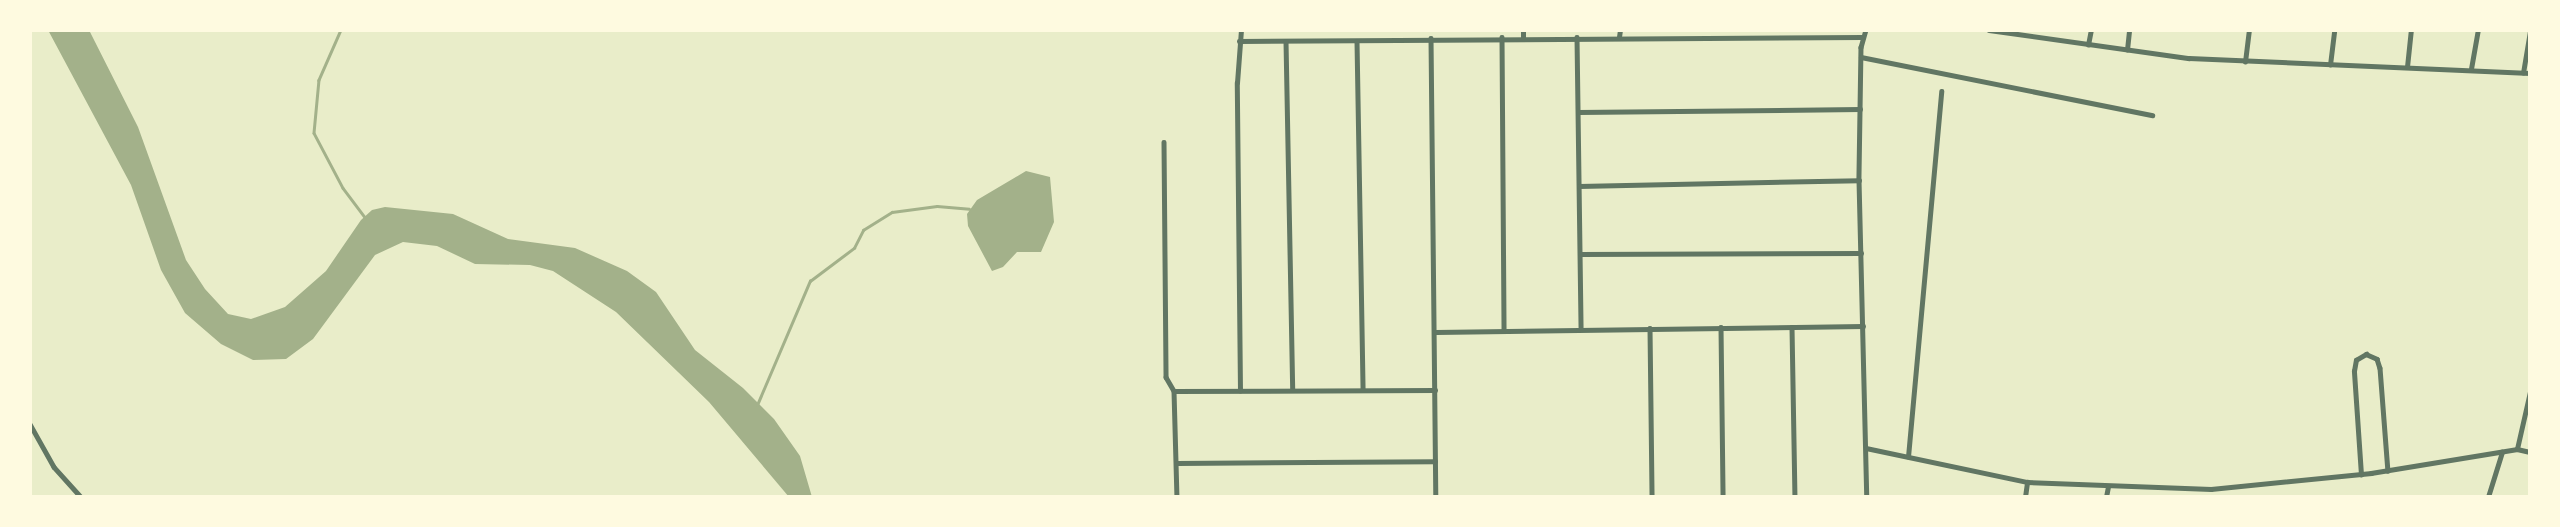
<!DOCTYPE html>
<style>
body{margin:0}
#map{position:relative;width:2560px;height:527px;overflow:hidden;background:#e9edc9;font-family:"Fira Sans Condensed",sans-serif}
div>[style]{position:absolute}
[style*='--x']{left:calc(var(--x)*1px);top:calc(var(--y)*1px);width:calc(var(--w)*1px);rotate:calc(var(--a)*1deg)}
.water>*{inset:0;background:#a3b18a}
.stream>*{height:2.5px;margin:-1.25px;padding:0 1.25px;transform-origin:1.25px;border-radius:1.25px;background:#a3b18a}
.minor>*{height:4.5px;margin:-2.25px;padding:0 2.25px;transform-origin:2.25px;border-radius:2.25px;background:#617663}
span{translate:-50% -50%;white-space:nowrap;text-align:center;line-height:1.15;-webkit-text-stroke:7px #fefae0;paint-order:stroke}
.frame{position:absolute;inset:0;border:32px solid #fefae0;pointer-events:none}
</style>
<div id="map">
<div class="water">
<i style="clip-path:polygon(48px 30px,89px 30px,138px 127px,186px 260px,205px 289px,228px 314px,251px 319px,285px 307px,326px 271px,361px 220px,372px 210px,385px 207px,453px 214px,508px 239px,575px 248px,627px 271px,656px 292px,695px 350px,743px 388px,774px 419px,800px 456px,812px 497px,789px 497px,709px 402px,616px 312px,553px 271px,530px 265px,475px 264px,437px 246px,403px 242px,375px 255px,313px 339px,286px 359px,253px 360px,221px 344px,185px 313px,161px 270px,131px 185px)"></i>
<i style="clip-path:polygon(1026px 171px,1050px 177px,1054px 222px,1041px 252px,1017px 252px,1003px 267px,992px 271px,968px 226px,967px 214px,977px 200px)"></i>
</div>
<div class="stream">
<i style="--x:341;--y:30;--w:55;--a:113.7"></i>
<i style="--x:319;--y:80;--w:53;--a:95.4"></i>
<i style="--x:314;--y:133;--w:62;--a:62.2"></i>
<i style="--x:343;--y:188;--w:36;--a:53"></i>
<i style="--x:757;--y:405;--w:135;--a:-66.9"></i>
<i style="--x:810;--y:281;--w:55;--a:-36.9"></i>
<i style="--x:854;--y:248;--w:20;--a:-63"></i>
<i style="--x:863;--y:230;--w:34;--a:-32"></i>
<i style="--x:892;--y:212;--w:45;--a:-7.6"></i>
<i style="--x:937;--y:206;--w:32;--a:5"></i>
</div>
<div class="minor">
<i style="--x:1866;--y:30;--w:18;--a:106"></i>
<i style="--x:1861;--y:47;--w:133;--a:90.9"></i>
<i style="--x:1859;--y:180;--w:317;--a:88.6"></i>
<i style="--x:1989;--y:30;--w:202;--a:8"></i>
<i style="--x:2189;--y:58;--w:341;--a:2.5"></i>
<i style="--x:1502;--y:37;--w:293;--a:89.6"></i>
<i style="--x:1523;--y:37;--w:7;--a:-90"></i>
<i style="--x:1577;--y:37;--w:290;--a:89.2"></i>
<i style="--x:1619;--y:37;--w:7;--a:-82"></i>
<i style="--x:1431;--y:38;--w:459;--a:89.4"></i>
<i style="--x:1239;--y:41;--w:623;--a:-0.37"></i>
<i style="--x:1286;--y:41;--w:349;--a:88.9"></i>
<i style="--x:1357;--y:41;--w:348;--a:89"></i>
<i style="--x:2088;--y:45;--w:15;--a:-79"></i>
<i style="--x:2127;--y:50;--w:20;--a:-84"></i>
<i style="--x:1861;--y:57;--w:297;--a:11.3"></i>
<i style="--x:2245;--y:62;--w:32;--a:-83"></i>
<i style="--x:2330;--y:65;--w:35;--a:-83"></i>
<i style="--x:2407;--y:67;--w:37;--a:-84"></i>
<i style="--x:2471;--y:69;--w:40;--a:-80"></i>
<i style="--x:2523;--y:73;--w:43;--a:-80.5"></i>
<i style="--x:1578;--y:112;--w:282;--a:-0.6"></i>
<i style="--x:1164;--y:142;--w:235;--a:89.5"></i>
<i style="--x:1166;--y:377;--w:16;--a:60"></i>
<i style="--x:1579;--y:186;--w:280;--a:-1.2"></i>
<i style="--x:1580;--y:254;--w:281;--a:-0.2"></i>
<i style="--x:1721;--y:327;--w:170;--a:89.3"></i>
<i style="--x:1792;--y:327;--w:170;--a:89"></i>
<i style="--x:1650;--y:328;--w:169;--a:89.3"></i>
<i style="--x:1436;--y:332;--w:427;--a:-0.8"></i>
<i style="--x:1174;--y:391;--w:261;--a:-0.2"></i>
<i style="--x:1174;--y:391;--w:106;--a:88.4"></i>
<i style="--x:1240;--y:391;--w:308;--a:-90.6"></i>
<i style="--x:1237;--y:83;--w:53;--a:-85.7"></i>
<i style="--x:30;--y:424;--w:49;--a:60.8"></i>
<i style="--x:54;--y:467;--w:40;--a:48"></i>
<i style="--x:1866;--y:448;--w:165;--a:11.9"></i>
<i style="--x:2027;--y:482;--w:184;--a:2.2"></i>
<i style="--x:2211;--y:489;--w:161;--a:-5.7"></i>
<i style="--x:2371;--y:473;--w:148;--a:-9.3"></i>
<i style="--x:2517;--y:449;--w:13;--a:13"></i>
<i style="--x:2517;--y:449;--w:58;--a:-77.2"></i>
<i style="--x:1908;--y:457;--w:367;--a:-84.8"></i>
<i style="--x:1177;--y:463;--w:258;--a:-0.4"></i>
<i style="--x:2361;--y:475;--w:104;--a:-93.9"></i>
<i style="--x:2354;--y:371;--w:11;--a:-80"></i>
<i style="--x:2356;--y:360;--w:12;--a:-31"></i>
<i style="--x:2366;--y:354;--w:12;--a:24"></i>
<i style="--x:2377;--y:359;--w:9;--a:72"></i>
<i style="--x:2380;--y:368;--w:103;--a:85.6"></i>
<i style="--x:2025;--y:497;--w:15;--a:-82"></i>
<i style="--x:2106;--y:497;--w:10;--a:-79"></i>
<i style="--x:2488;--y:497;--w:47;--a:-72.7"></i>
</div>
<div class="frame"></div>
</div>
